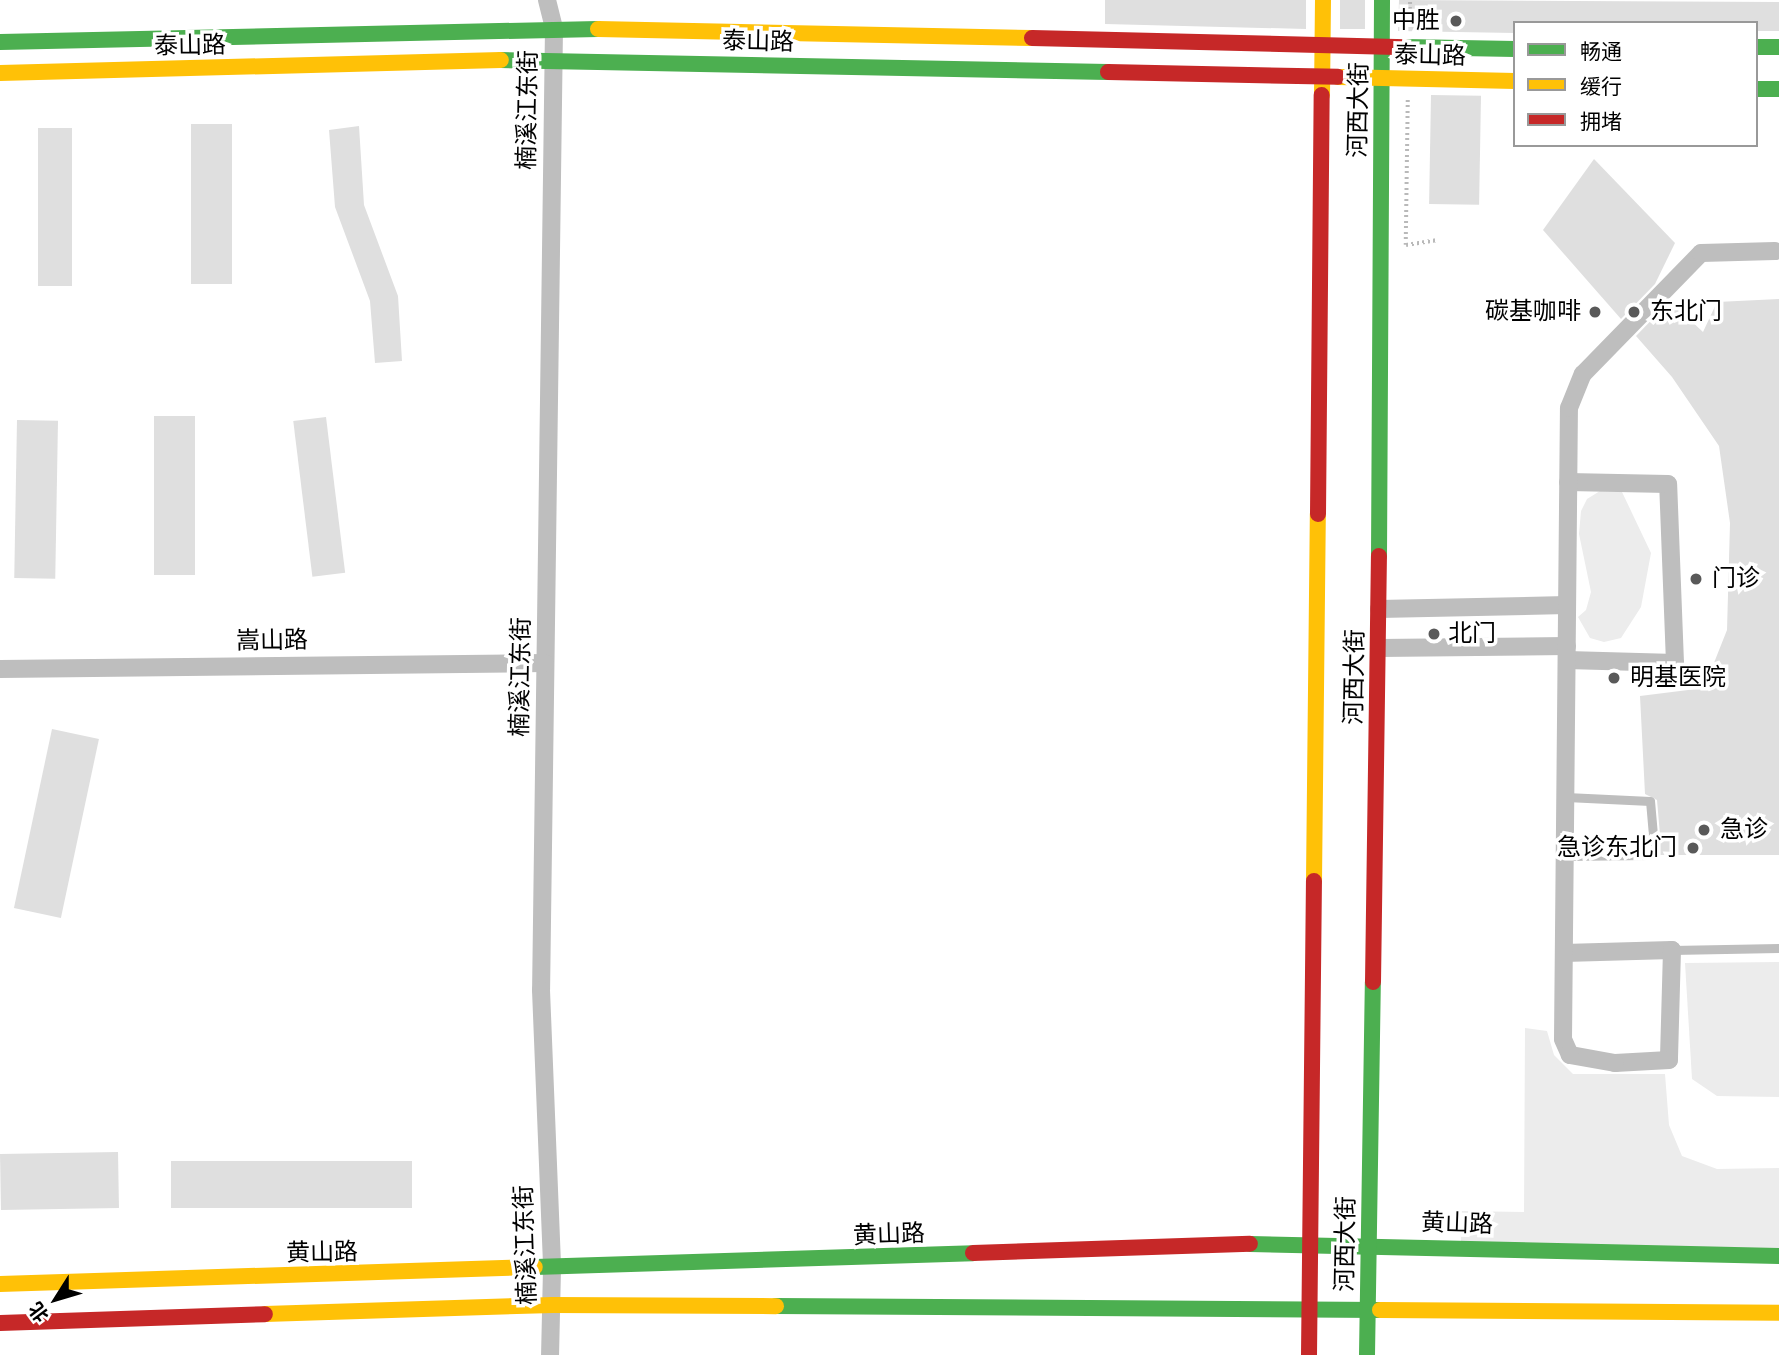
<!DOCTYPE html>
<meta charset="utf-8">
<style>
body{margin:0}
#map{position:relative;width:1779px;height:1355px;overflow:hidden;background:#fff;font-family:Rubik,"Noto Sans SC",sans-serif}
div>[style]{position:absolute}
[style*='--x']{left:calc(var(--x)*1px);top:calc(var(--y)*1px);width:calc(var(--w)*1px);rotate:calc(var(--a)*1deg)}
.green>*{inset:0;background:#ececec}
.building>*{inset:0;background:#dfdfdf;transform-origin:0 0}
.path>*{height:3.5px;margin-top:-1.75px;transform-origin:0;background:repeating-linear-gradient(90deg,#b9b9b9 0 2px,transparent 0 5.5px)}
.lane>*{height:9px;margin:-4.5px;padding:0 4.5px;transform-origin:4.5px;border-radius:4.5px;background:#bebebe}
.street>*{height:18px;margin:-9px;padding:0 9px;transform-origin:9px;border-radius:9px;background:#bebebe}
.fast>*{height:16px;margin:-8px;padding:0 8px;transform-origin:8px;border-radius:8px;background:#4caf50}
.slow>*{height:16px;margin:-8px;padding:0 8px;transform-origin:8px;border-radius:8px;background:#ffc107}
.jam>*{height:16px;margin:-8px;padding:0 8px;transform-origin:8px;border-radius:8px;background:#c62828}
.dots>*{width:19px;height:19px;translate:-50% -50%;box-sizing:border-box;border:4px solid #fff;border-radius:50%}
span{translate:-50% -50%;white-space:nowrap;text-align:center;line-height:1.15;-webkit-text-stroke:7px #fff;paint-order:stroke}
.poi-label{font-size:24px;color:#000}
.right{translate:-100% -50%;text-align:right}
.left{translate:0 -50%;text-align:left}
.street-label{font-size:24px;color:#000}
.legend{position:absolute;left:1513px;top:21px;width:245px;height:126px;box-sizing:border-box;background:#fff;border:2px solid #999;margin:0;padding:9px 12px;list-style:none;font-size:21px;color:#000}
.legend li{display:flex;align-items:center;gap:14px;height:35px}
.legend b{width:35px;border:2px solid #999}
.north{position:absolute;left:21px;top:1264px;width:70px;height:70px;-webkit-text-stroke:5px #fff;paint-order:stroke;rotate:233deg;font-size:19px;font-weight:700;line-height:28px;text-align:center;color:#000}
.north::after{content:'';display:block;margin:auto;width:24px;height:32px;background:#000;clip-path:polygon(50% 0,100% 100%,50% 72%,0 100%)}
</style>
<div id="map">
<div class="green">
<i style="clip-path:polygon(1600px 491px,1622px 492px,1651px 553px,1641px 607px,1621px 638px,1604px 642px,1590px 638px,1578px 617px,1586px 610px,1591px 592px,1579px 534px,1581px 511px,1587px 499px)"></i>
<i style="clip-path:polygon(1779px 962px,1779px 1097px,1717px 1096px,1692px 1079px,1685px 963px)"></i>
<i style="clip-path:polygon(1525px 1028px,1547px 1031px,1554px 1055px,1573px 1074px,1665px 1074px,1669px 1125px,1682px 1156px,1717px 1169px,1779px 1168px,1779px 1257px,1461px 1242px,1460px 1211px,1524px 1212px)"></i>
</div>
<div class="building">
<i style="clip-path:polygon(1105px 0,1306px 0,1306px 29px,1105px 24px)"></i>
<i style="left:1340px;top:0;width:25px;height:29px"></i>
<i style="clip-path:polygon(1399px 0,1779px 2px,1779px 31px,1756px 31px,1756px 23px,1515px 23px,1515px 33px,1398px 31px)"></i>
<i style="left:1431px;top:95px;width:50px;height:109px;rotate:1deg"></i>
<i style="left:191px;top:124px;width:41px;height:160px"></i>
<i style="clip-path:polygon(359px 126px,364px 205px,398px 296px,402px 361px,375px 363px,370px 301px,335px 207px,329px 130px)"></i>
<i style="left:38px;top:128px;width:34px;height:158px"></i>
<i style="clip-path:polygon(1594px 159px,1675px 243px,1655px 284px,1621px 319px,1543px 230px)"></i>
<i style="clip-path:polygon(1779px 299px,1779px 855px,1655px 855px,1660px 835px,1657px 800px,1645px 794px,1640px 696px,1704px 688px,1727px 630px,1730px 523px,1719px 446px,1672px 377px,1636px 336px,1670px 301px,1703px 332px,1717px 302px)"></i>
<i style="left:154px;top:416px;width:41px;height:159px"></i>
<i style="left:326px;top:417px;width:157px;height:33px;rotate:83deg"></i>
<i style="left:17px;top:420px;width:41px;height:158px;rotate:1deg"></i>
<i style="left:52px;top:729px;width:48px;height:183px;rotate:12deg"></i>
<i style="left:118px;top:1152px;width:56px;height:118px;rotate:89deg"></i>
<i style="left:171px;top:1161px;width:241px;height:47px"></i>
</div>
<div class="path">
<i style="--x:1409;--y:26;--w:26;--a:-88"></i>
<i style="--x:1408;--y:100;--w:145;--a:90.8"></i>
<i style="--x:1406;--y:245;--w:32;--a:-9"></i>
</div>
<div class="lane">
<i style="--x:1565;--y:856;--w:83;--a:-0.7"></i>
<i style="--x:1648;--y:855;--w:21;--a:-76"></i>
<i style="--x:1653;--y:835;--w:34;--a:-95"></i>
<i style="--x:1650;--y:801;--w:84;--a:-177.3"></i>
<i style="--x:1672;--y:950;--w:107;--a:-1.1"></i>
</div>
<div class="street">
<i style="--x:547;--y:0;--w:29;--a:76"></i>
<i style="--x:554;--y:28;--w:962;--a:90.77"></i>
<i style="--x:541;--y:990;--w:279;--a:87.7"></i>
<i style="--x:552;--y:1269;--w:86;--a:91.3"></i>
<i style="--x:1379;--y:609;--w:188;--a:-1.2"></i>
<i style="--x:1379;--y:648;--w:188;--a:-0.6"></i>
<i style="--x:1567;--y:660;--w:108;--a:1.6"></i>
<i style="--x:1675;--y:663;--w:179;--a:-92.2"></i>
<i style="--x:1668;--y:484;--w:100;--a:-178.9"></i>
<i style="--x:0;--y:669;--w:545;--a:-0.63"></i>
<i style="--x:1564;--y:953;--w:108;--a:-1.6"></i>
<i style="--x:1672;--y:950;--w:110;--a:91.6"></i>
<i style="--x:1669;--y:1060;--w:54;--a:176.8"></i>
<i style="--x:1615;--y:1063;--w:46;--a:-169.9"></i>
<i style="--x:1570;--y:1055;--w:17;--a:-114"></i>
<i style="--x:1563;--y:1039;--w:631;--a:-89.46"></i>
<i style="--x:1569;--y:408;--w:37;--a:-68"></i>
<i style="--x:1583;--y:374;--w:169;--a:-45.7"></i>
<i style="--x:1701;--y:253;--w:74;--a:-1.5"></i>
</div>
<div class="fast">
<i style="--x:0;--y:42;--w:598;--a:-1.25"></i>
<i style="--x:1406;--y:47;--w:109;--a:1.1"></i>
<i style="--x:1756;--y:47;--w:23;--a:0"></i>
<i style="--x:501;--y:60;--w:607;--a:1.13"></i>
<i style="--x:1756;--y:89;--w:23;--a:0"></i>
<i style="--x:1379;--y:556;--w:556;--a:-89.69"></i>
<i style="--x:1250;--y:1244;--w:529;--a:1.3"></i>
<i style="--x:535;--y:1267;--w:438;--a:-1.8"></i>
<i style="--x:776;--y:1306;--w:604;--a:0.38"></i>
<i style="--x:1367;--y:1355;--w:373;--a:-89.1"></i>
</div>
<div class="slow">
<i style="--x:598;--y:29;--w:434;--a:1.2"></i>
<i style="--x:0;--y:73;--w:501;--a:-1.49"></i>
<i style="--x:1338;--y:77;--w:177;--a:1.3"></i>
<i style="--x:1322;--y:95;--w:95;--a:-89.4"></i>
<i style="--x:1314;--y:881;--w:367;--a:-89.4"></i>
<i style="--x:0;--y:1284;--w:535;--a:-1.82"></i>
<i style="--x:1380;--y:1310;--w:399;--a:0.4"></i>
<i style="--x:265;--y:1314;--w:288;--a:-1.8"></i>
<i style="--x:553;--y:1305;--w:223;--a:0.3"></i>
</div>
<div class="jam">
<i style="--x:1032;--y:38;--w:374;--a:1.4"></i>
<i style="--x:1108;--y:72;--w:230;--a:1.2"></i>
<i style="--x:1318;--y:514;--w:419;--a:-89.5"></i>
<i style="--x:1373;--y:982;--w:426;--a:-89.2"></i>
<i style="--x:973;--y:1253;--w:277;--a:-1.9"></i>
<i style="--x:0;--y:1323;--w:265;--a:-1.9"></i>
<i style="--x:1309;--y:1355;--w:474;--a:-89.4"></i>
</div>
<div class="dots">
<i style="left:1456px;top:21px;background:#595959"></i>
<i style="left:1595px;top:312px;background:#595959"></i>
<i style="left:1634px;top:312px;background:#595959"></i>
<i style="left:1696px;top:579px;background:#595959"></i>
<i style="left:1434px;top:634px;background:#595959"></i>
<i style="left:1614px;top:678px;background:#595959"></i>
<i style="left:1704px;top:830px;background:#595959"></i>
<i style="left:1693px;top:848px;background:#595959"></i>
</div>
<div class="poi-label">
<span class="right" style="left:1440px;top:21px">中胜</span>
<span class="right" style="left:1581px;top:312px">碳基咖啡</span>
<span class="left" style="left:1650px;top:312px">东北门</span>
<span class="left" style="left:1712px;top:579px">门诊</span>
<span class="left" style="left:1448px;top:634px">北门</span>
<span class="left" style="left:1630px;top:678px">明基医院</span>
<span class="left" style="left:1720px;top:830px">急诊</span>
<span class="right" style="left:1677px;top:848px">急诊东北门</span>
</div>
<div class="street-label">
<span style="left:758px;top:42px;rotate:1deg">泰山路</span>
<span style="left:190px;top:46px;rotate:-1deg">泰山路</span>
<span style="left:1430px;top:56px;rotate:1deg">泰山路</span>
<span style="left:528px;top:110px;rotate:-89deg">楠溪江东街</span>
<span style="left:1359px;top:110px;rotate:-89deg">河西大街</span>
<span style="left:272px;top:641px;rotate:-1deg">嵩山路</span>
<span style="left:521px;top:677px;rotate:-89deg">楠溪江东街</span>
<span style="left:1355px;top:677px;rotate:-89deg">河西大街</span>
<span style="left:1457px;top:1224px;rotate:2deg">黄山路</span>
<span style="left:889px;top:1235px;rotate:-2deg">黄山路</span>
<span style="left:1346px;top:1244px;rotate:-89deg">河西大街</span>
<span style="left:526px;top:1245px;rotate:-92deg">楠溪江东街</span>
<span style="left:322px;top:1253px;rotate:-1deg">黄山路</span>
</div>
<ul class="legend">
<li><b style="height:9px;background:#4caf50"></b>畅通</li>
<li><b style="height:9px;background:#ffc107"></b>缓行</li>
<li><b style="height:9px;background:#c62828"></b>拥堵</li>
</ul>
<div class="north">北</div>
</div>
